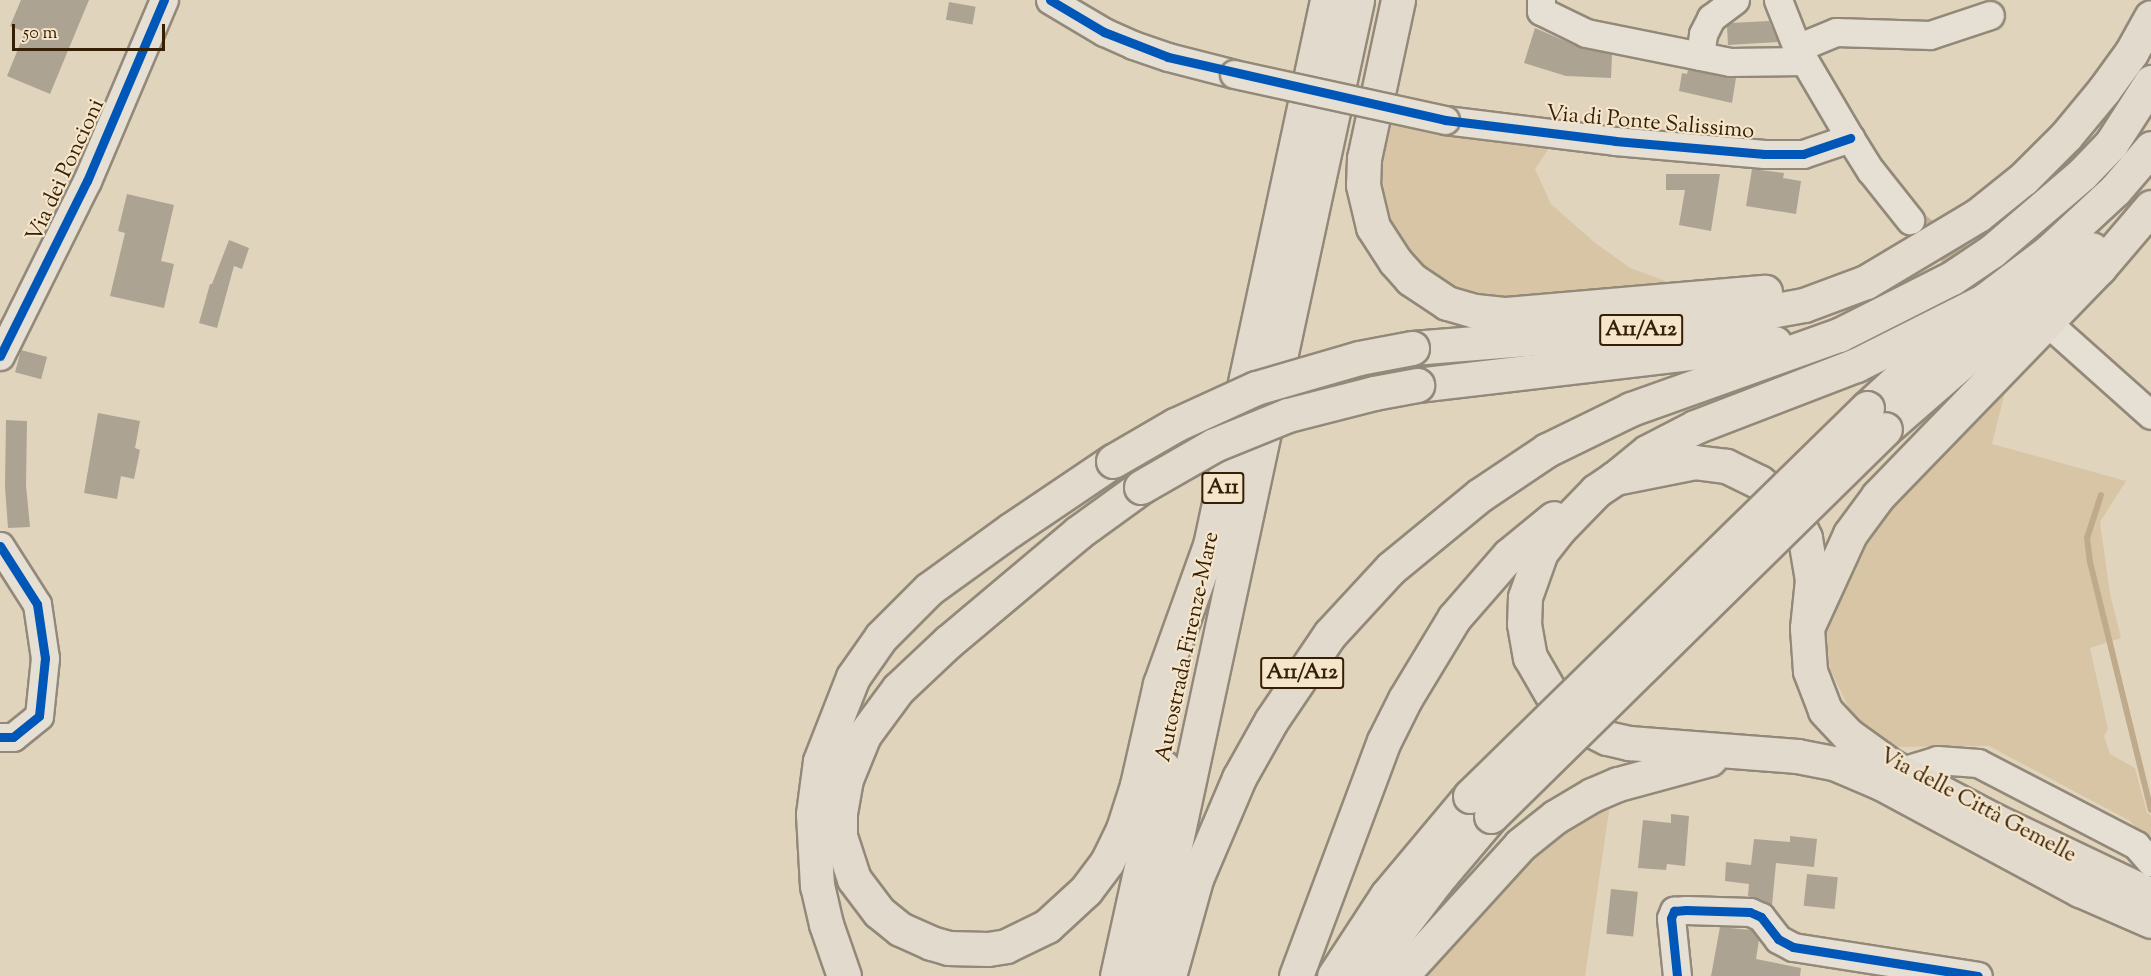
<!DOCTYPE html>
<meta charset="utf-8">
<style>
body{margin:0}
#map{position:relative;width:2151px;height:976px;overflow:hidden;background:#e1d4bd;font-family:"Sorts Mill Goudy",serif}
div>[style]{position:absolute}
[style*='--x']{left:calc(var(--x)*1px);top:calc(var(--y)*1px);width:calc(var(--w)*1px);rotate:calc(var(--a)*1deg)}
.green>*{inset:0;background:#d8c5a5}
.stream>*{height:6px;margin:-3px;padding:0 3px;transform-origin:3px;border-radius:3px;background:#bfab8b}
.building>*{inset:0;background:#ada393;transform-origin:0 0}
.minor-tunnel>*{height:27px;margin-top:-13.5px;transform-origin:0;background:repeating-linear-gradient(90deg,#bfb098 0 27px,transparent 0 41px)}
.roads{filter:drop-shadow(2px 0 #938979) drop-shadow(-2px 0 #938979) drop-shadow(0 2px #938979) drop-shadow(0 -2px #938979)}
.minor>*{height:27px;margin:-13.5px;padding:0 13.5px;transform-origin:13.5px;border-radius:13.5px;background:#e6dfd4}
.major>*{height:33px;margin:-16.5px;padding:0 16.5px;transform-origin:16.5px;border-radius:16.5px;background:#e2dacd}
.highway>*{height:33px;margin:-16.5px;padding:0 16.5px;transform-origin:16.5px;border-radius:16.5px;background:#e2dacd}
.bridges{filter:drop-shadow(2px 0 #938979) drop-shadow(-2px 0 #938979) drop-shadow(0 2px #938979) drop-shadow(0 -2px #938979)}
.minor-bridge>*{height:27px;margin:-13.5px;padding:0 13.5px;transform-origin:13.5px;border-radius:13.5px;background:#e6dfd4}
.highway-bridge>*{height:33px;margin:-16.5px;padding:0 16.5px;transform-origin:16.5px;border-radius:16.5px;background:#e2dacd}
.cycleway>*{height:9px;margin:-4.5px;padding:0 4.5px;transform-origin:4.5px;border-radius:4.5px;background:#0057b8}
span{translate:-50% -50%;white-space:nowrap;text-align:center;line-height:1.15;-webkit-text-stroke:4.5px #f5e5ca;paint-order:stroke}
.shield-label span{padding:2px 4px;background:#f5e5ca;border:2px solid;border-radius:4px;-webkit-text-stroke-width:0}
.shield-label{font-size:21px;color:#352006;font-weight:700}
.street-label{font-size:22px;color:#352006}
.scale{position:absolute;left:12px;top:24px;width:153px;height:27px;box-sizing:border-box;border:3px solid #352006;border-top:0;padding-left:8px;font-size:18px;line-height:21px;white-space:nowrap;color:#352006;-webkit-text-stroke:4px #f5e5ca;paint-order:stroke}
</style>
<div id="map">
<div class="green">
<i style="clip-path:polygon(1390px 122px,1551px 145px,1535px 169px,1551px 204px,1594px 242px,1630px 268px,1671px 283px,1480px 299px,1444px 288px,1406px 260px,1385px 220px,1382px 158px)"></i>
<i style="clip-path:polygon(2005px 392px,1992px 444px,2126px 481px,2100px 522px,2110px 594px,2121px 638px,2090px 648px,2108px 729px,2104px 736px,2110px 754px,2135px 768px,2147px 813px,2151px 815px,2151px 836px,2136px 828px,2130px 821px,1989px 746px,1887px 747px,1854px 719px,1831px 671px,1827px 652px,1827px 625px,1845px 580px,1867px 540px,1905px 492px)"></i>
<i style="clip-path:polygon(1610px 804px,1585px 976px,1412px 976px,1463px 922px,1571px 818px)"></i>
</div>
<div class="stream">
<i style="--x:2101;--y:495;--w:45;--a:108"></i>
<i style="--x:2087;--y:538;--w:24;--a:83"></i>
<i style="--x:2090;--y:562;--w:255;--a:76.2"></i>
</div>
<div class="building">
<i style="clip-path:polygon(21px 0,89px 0,50px 94px,7px 76px,25px 32px,10px 26px)"></i>
<i style="left:949px;top:2px;width:27px;height:18px;rotate:10deg"></i>
<i style="clip-path:polygon(1769px 21px,1778px 42px,1728px 45px,1727px 26px,1731px 23px)"></i>
<i style="clip-path:polygon(1535px 28px,1579px 47px,1612px 54px,1611px 78px,1566px 76px,1524px 63px)"></i>
<i style="clip-path:polygon(1688px 70px,1736px 78px,1732px 103px,1679px 91px,1682px 73px,1687px 74px)"></i>
<i style="clip-path:polygon(1752px 169px,1784px 173px,1783px 178px,1801px 181px,1796px 214px,1746px 206px)"></i>
<i style="clip-path:polygon(1666px 174px,1720px 174px,1711px 231px,1679px 225px,1685px 190px,1666px 190px)"></i>
<i style="clip-path:polygon(127px 194px,174px 205px,161px 261px,174px 264px,164px 308px,110px 296px,125px 233px,118px 231px)"></i>
<i style="clip-path:polygon(229px 240px,249px 248px,242px 269px,234px 266px,217px 328px,199px 323px,210px 284px,212px 284px)"></i>
<i style="left:21px;top:350px;width:27px;height:23px;rotate:15deg"></i>
<i style="clip-path:polygon(98px 413px,140px 421px,135px 448px,140px 450px,134px 479px,121px 476px,117px 499px,84px 493px)"></i>
<i style="clip-path:polygon(6px 420px,27px 421px,26px 485px,30px 527px,8px 528px,5px 487px)"></i>
<i style="clip-path:polygon(1671px 814px,1689px 816px,1685px 866px,1667px 864px,1666px 870px,1638px 868px,1643px 820px,1671px 823px)"></i>
<i style="clip-path:polygon(1790px 836px,1817px 839px,1814px 867px,1776px 863px,1772px 905px,1748px 896px,1749px 884px,1725px 881px,1726px 862px,1751px 865px,1754px 839px,1790px 842px)"></i>
<i style="left:1807px;top:874px;width:31px;height:32px;rotate:6deg"></i>
<i style="left:1611px;top:889px;width:27px;height:45px;rotate:6deg"></i>
<i style="clip-path:polygon(1720px 927px,1751px 930px,1759px 940px,1756px 959px,1801px 968px,1800px 976px,1711px 976px)"></i>
</div>
<div class="minor-tunnel">
<i style="--x:1910;--y:220;--w:134;--a:37.1"></i>
</div>
<div class="roads">
<div class="minor">
<i style="--x:1050;--y:0;--w:63;--a:30.7"></i>
<i style="--x:1104;--y:32;--w:32;--a:24"></i>
<i style="--x:1133;--y:45;--w:37;--a:19"></i>
<i style="--x:1168;--y:57;--w:68;--a:14.4"></i>
<i style="--x:1541;--y:0;--w:11;--a:90"></i>
<i style="--x:1541;--y:11;--w:50;--a:26.1"></i>
<i style="--x:1586;--y:33;--w:147;--a:11.4"></i>
<i style="--x:1730;--y:62;--w:74;--a:-0.8"></i>
<i style="--x:1778;--y:0;--w:52;--a:68.4"></i>
<i style="--x:1797;--y:48;--w:104;--a:59.5"></i>
<i style="--x:1850;--y:138;--w:39;--a:58"></i>
<i style="--x:1871;--y:171;--w:63;--a:51.5"></i>
<i style="--x:1797;--y:48;--w:42;--a:-22.3"></i>
<i style="--x:1836;--y:32;--w:94;--a:1.8"></i>
<i style="--x:1930;--y:35;--w:63;--a:-18.4"></i>
<i style="--x:1700;--y:56;--w:22;--a:-82"></i>
<i style="--x:1703;--y:34;--w:18;--a:-63"></i>
<i style="--x:1711;--y:18;--w:30;--a:-37"></i>
<i style="--x:1445;--y:120;--w:171;--a:7"></i>
<i style="--x:1615;--y:141;--w:150;--a:5"></i>
<i style="--x:1764;--y:154;--w:39;--a:0"></i>
<i style="--x:1803;--y:154;--w:50;--a:-18.8"></i>
<i style="--x:2059;--y:333;--w:123;--a:41.7"></i>
<i style="--x:0;--y:356;--w:195;--a:-63.6"></i>
<i style="--x:87;--y:181;--w:197;--a:-67"></i>
<i style="--x:0;--y:546;--w:69;--a:57.5"></i>
<i style="--x:37;--y:604;--w:55;--a:81.6"></i>
<i style="--x:45;--y:658;--w:58;--a:95.9"></i>
<i style="--x:39;--y:716;--w:33;--a:141"></i>
<i style="--x:13;--y:737;--w:13;--a:180"></i>
<i style="--x:1902;--y:771;--w:37;--a:-17"></i>
<i style="--x:1937;--y:760;--w:41;--a:4.2"></i>
<i style="--x:1978;--y:763;--w:178;--a:27.4"></i>
<i style="--x:2136;--y:845;--w:23;--a:49"></i>
<i style="--x:1677;--y:976;--w:58;--a:-95.9"></i>
<i style="--x:1671;--y:918;--w:8;--a:-67"></i>
<i style="--x:1674;--y:911;--w:12;--a:-5"></i>
<i style="--x:1686;--y:910;--w:64;--a:1.8"></i>
<i style="--x:1750;--y:912;--w:12;--a:24"></i>
<i style="--x:1761;--y:917;--w:28;--a:52"></i>
<i style="--x:1778;--y:939;--w:17;--a:28"></i>
<i style="--x:1793;--y:947;--w:187;--a:8.9"></i>
</div>
<div class="major">
<i style="--x:2151;--y:895;--w:172;--a:-154.5"></i>
<i style="--x:1996;--y:821;--w:119;--a:-152.4"></i>
<i style="--x:1891;--y:766;--w:53;--a:-144.2"></i>
<i style="--x:1848;--y:735;--w:34;--a:-133"></i>
<i style="--x:1825;--y:710;--w:42;--a:-111"></i>
<i style="--x:1810;--y:671;--w:43;--a:-94"></i>
<i style="--x:1807;--y:628;--w:48;--a:-84.1"></i>
<i style="--x:1812;--y:580;--w:43;--a:-99.5"></i>
<i style="--x:1805;--y:538;--w:33;--a:-115"></i>
<i style="--x:1791;--y:508;--w:41;--a:-140.9"></i>
<i style="--x:1759;--y:482;--w:37;--a:-154"></i>
<i style="--x:1726;--y:466;--w:31;--a:-173"></i>
<i style="--x:1695;--y:462;--w:82;--a:168.7"></i>
<i style="--x:1615;--y:478;--w:23;--a:146"></i>
<i style="--x:1596;--y:491;--w:53;--a:134.2"></i>
<i style="--x:1559;--y:529;--w:29;--a:128"></i>
<i style="--x:1541;--y:552;--w:48;--a:109.6"></i>
<i style="--x:1525;--y:597;--w:27;--a:92"></i>
<i style="--x:1524;--y:624;--w:34;--a:80"></i>
<i style="--x:1530;--y:657;--w:52;--a:60"></i>
<i style="--x:1556;--y:702;--w:16;--a:47"></i>
<i style="--x:1567;--y:714;--w:27;--a:34"></i>
<i style="--x:1589;--y:729;--w:20;--a:27"></i>
<i style="--x:1607;--y:738;--w:23;--a:13"></i>
<i style="--x:1629;--y:743;--w:169;--a:4.4"></i>
<i style="--x:1797;--y:756;--w:38;--a:11"></i>
<i style="--x:1834;--y:763;--w:51;--a:23.1"></i>
<i style="--x:1881;--y:783;--w:226;--a:28.3"></i>
<i style="--x:2080;--y:890;--w:77;--a:23.6"></i>
<i style="--x:1296;--y:976;--w:251;--a:-69.5"></i>
<i style="--x:1384;--y:741;--w:47;--a:-63.4"></i>
<i style="--x:1405;--y:699;--w:95;--a:-58.8"></i>
<i style="--x:1454;--y:618;--w:84;--a:-48.9"></i>
<i style="--x:1509;--y:555;--w:58;--a:-39.4"></i>
<i style="--x:1401;--y:976;--w:177;--a:-47.7"></i>
<i style="--x:1520;--y:845;--w:45;--a:-38.7"></i>
<i style="--x:1555;--y:817;--w:43;--a:-30.7"></i>
<i style="--x:1592;--y:795;--w:28;--a:-23"></i>
<i style="--x:1618;--y:784;--w:95;--a:-15.2"></i>
</div>
<div class="highway">
<i style="--x:1398;--y:0;--w:162;--a:102.1"></i>
<i style="--x:1364;--y:158;--w:27;--a:92"></i>
<i style="--x:1363;--y:185;--w:43;--a:76.6"></i>
<i style="--x:1373;--y:227;--w:40;--a:57.1"></i>
<i style="--x:1395;--y:261;--w:24;--a:48"></i>
<i style="--x:1411;--y:279;--w:43;--a:33.7"></i>
<i style="--x:1447;--y:303;--w:29;--a:16"></i>
<i style="--x:1475;--y:311;--w:31;--a:6"></i>
<i style="--x:1506;--y:314;--w:260;--a:-4.9"></i>
<i style="--x:1412;--y:348;--w:254;--a:-4.5"></i>
<i style="--x:1665;--y:328;--w:62;--a:-8.4"></i>
<i style="--x:1726;--y:319;--w:79;--a:-10.2"></i>
<i style="--x:1804;--y:305;--w:66;--a:-20.4"></i>
<i style="--x:1866;--y:282;--w:131;--a:-30.9"></i>
<i style="--x:1978;--y:215;--w:58;--a:-38.7"></i>
<i style="--x:2023;--y:179;--w:61;--a:-45"></i>
<i style="--x:2066;--y:136;--w:60;--a:-50.4"></i>
<i style="--x:2104;--y:90;--w:46;--a:-53.9"></i>
<i style="--x:2131;--y:53;--w:41;--a:-60.9"></i>
<i style="--x:1417;--y:385;--w:360;--a:-6.7"></i>
<i style="--x:1867;--y:408;--w:160;--a:-42.5"></i>
<i style="--x:1985;--y:300;--w:79;--a:-37.3"></i>
<i style="--x:2048;--y:252;--w:91;--a:-42.8"></i>
<i style="--x:2115;--y:190;--w:55;--a:-49.4"></i>
<i style="--x:1885;--y:429;--w:274;--a:-41"></i>
<i style="--x:1615;--y:478;--w:41;--a:-39.1"></i>
<i style="--x:1647;--y:452;--w:54;--a:-27.5"></i>
<i style="--x:1695;--y:427;--w:173;--a:-21.1"></i>
<i style="--x:1856;--y:365;--w:144;--a:-26.7"></i>
<i style="--x:1141;--y:487;--w:77;--a:144"></i>
<i style="--x:1079;--y:532;--w:170;--a:140"></i>
<i style="--x:949;--y:641;--w:70;--a:136.7"></i>
<i style="--x:898;--y:689;--w:57;--a:126.5"></i>
<i style="--x:864;--y:735;--w:48;--a:112.2"></i>
<i style="--x:846;--y:779;--w:34;--a:100"></i>
<i style="--x:840;--y:812;--w:24;--a:90"></i>
<i style="--x:840;--y:836;--w:45;--a:72"></i>
<i style="--x:854;--y:879;--w:41;--a:52.9"></i>
<i style="--x:879;--y:912;--w:27;--a:39"></i>
<i style="--x:900;--y:929;--w:34;--a:24"></i>
<i style="--x:931;--y:943;--w:18;--a:16"></i>
<i style="--x:948;--y:948;--w:40;--a:1.4"></i>
<i style="--x:988;--y:949;--w:18;--a:-9"></i>
<i style="--x:1006;--y:946;--w:46;--a:-26"></i>
<i style="--x:1047;--y:926;--w:53;--a:-42.7"></i>
<i style="--x:1086;--y:890;--w:35;--a:-53"></i>
<i style="--x:1107;--y:862;--w:37;--a:-64"></i>
<i style="--x:1123;--y:829;--w:46;--a:-72.3"></i>
<i style="--x:1137;--y:785;--w:104;--a:-77.2"></i>
<i style="--x:1160;--y:684;--w:151;--a:-70.2"></i>
<i style="--x:1206;--y:564;--w:577;--a:-77.89"></i>
<i style="--x:1807;--y:628;--w:103;--a:-65.4"></i>
<i style="--x:1850;--y:534;--w:47;--a:-53.6"></i>
<i style="--x:1878;--y:496;--w:318;--a:-45.9"></i>
<i style="--x:2099;--y:268;--w:80;--a:-49.6"></i>
<i style="--x:1148;--y:971;--w:993;--a:-77.85"></i>
<i style="--x:844;--y:976;--w:55;--a:-109.1"></i>
<i style="--x:826;--y:924;--w:39;--a:-103"></i>
<i style="--x:817;--y:886;--w:72;--a:-93.2"></i>
<i style="--x:813;--y:814;--w:53;--a:-82.5"></i>
<i style="--x:820;--y:761;--w:90;--a:-68.6"></i>
<i style="--x:853;--y:677;--w:49;--a:-55"></i>
<i style="--x:881;--y:637;--w:68;--a:-45"></i>
<i style="--x:929;--y:589;--w:102;--a:-35.9"></i>
<i style="--x:1012;--y:529;--w:122;--a:-34"></i>
<i style="--x:1117;--y:976;--w:214;--a:-77.6"></i>
<i style="--x:1169;--y:976;--w:101;--a:-74.4"></i>
<i style="--x:1196;--y:879;--w:110;--a:-66.9"></i>
<i style="--x:1239;--y:778;--w:65;--a:-60.7"></i>
<i style="--x:1271;--y:721;--w:105;--a:-55.9"></i>
<i style="--x:1330;--y:634;--w:90;--a:-47.3"></i>
<i style="--x:1391;--y:568;--w:115;--a:-39.4"></i>
<i style="--x:1480;--y:495;--w:81;--a:-33.9"></i>
<i style="--x:1547;--y:450;--w:93;--a:-26"></i>
<i style="--x:1631;--y:409;--w:221;--a:-19.6"></i>
<i style="--x:1839;--y:335;--w:127;--a:-26.8"></i>
<i style="--x:1952;--y:278;--w:48;--a:-34"></i>
<i style="--x:1992;--y:251;--w:118;--a:-40.5"></i>
<i style="--x:2082;--y:174;--w:42;--a:-46"></i>
<i style="--x:2111;--y:144;--w:74;--a:-57.2"></i>
<i style="--x:1334;--y:976;--w:97;--a:-56.8"></i>
<i style="--x:1387;--y:895;--w:129;--a:-50"></i>
<i style="--x:1364;--y:976;--w:119;--a:-52.8"></i>
<i style="--x:1436;--y:881;--w:85;--a:-49.8"></i>
</div>
</div>
<div class="bridges">
<div class="minor-bridge">
<i style="--x:1234;--y:74;--w:216;--a:12.3"></i>
</div>
<div class="highway-bridge">
<i style="--x:1113;--y:461;--w:72;--a:-30.1"></i>
<i style="--x:1175;--y:425;--w:89;--a:-24.6"></i>
<i style="--x:1256;--y:388;--w:107;--a:-16.2"></i>
<i style="--x:1359;--y:358;--w:54;--a:-10.7"></i>
<i style="--x:1141;--y:487;--w:84;--a:-29.9"></i>
<i style="--x:1214;--y:445;--w:80;--a:-22.1"></i>
<i style="--x:1288;--y:415;--w:89;--a:-14.3"></i>
<i style="--x:1374;--y:393;--w:44;--a:-10.5"></i>
<i style="--x:1470;--y:796;--w:555;--a:-44.34"></i>
<i style="--x:1491;--y:816;--w:552;--a:-44.49"></i>
</div>
</div>
<div class="cycleway">
<i style="--x:1050;--y:0;--w:63;--a:30.7"></i>
<i style="--x:1104;--y:32;--w:69;--a:21.3"></i>
<i style="--x:1168;--y:57;--w:284;--a:12.8"></i>
<i style="--x:1445;--y:120;--w:171;--a:7"></i>
<i style="--x:1615;--y:141;--w:150;--a:5"></i>
<i style="--x:1764;--y:154;--w:39;--a:0"></i>
<i style="--x:1803;--y:154;--w:50;--a:-18.8"></i>
<i style="--x:0;--y:356;--w:195;--a:-63.6"></i>
<i style="--x:87;--y:181;--w:197;--a:-67"></i>
<i style="--x:0;--y:546;--w:69;--a:57.5"></i>
<i style="--x:37;--y:604;--w:55;--a:81.6"></i>
<i style="--x:45;--y:658;--w:58;--a:95.9"></i>
<i style="--x:39;--y:716;--w:33;--a:141"></i>
<i style="--x:13;--y:737;--w:13;--a:180"></i>
<i style="--x:1677;--y:976;--w:58;--a:-95.9"></i>
<i style="--x:1671;--y:918;--w:8;--a:-67"></i>
<i style="--x:1674;--y:911;--w:12;--a:-5"></i>
<i style="--x:1686;--y:910;--w:64;--a:1.8"></i>
<i style="--x:1750;--y:912;--w:12;--a:24"></i>
<i style="--x:1761;--y:917;--w:28;--a:52"></i>
<i style="--x:1778;--y:939;--w:17;--a:28"></i>
<i style="--x:1793;--y:947;--w:187;--a:8.9"></i>
</div>
<div class="shield-label">
<span style="left:1641px;top:330px">A11/A12</span>
<span style="left:1223px;top:488px">A11</span>
<span style="left:1302px;top:673px">A11/A12</span>
</div>
<div class="street-label">
<span style="left:1650px;top:124px;rotate:5deg">Via di Ponte Salissimo</span>
<span style="left:67px;top:171px;rotate:-65deg">Via dei Poncioni</span>
<span style="left:1189px;top:647px;rotate:-78deg">Autostrada Firenze-Mare</span>
<span style="left:1977px;top:807px;rotate:28deg">Via delle Città Gemelle</span>
</div>
<div class="scale">50 m</div>
</div>
